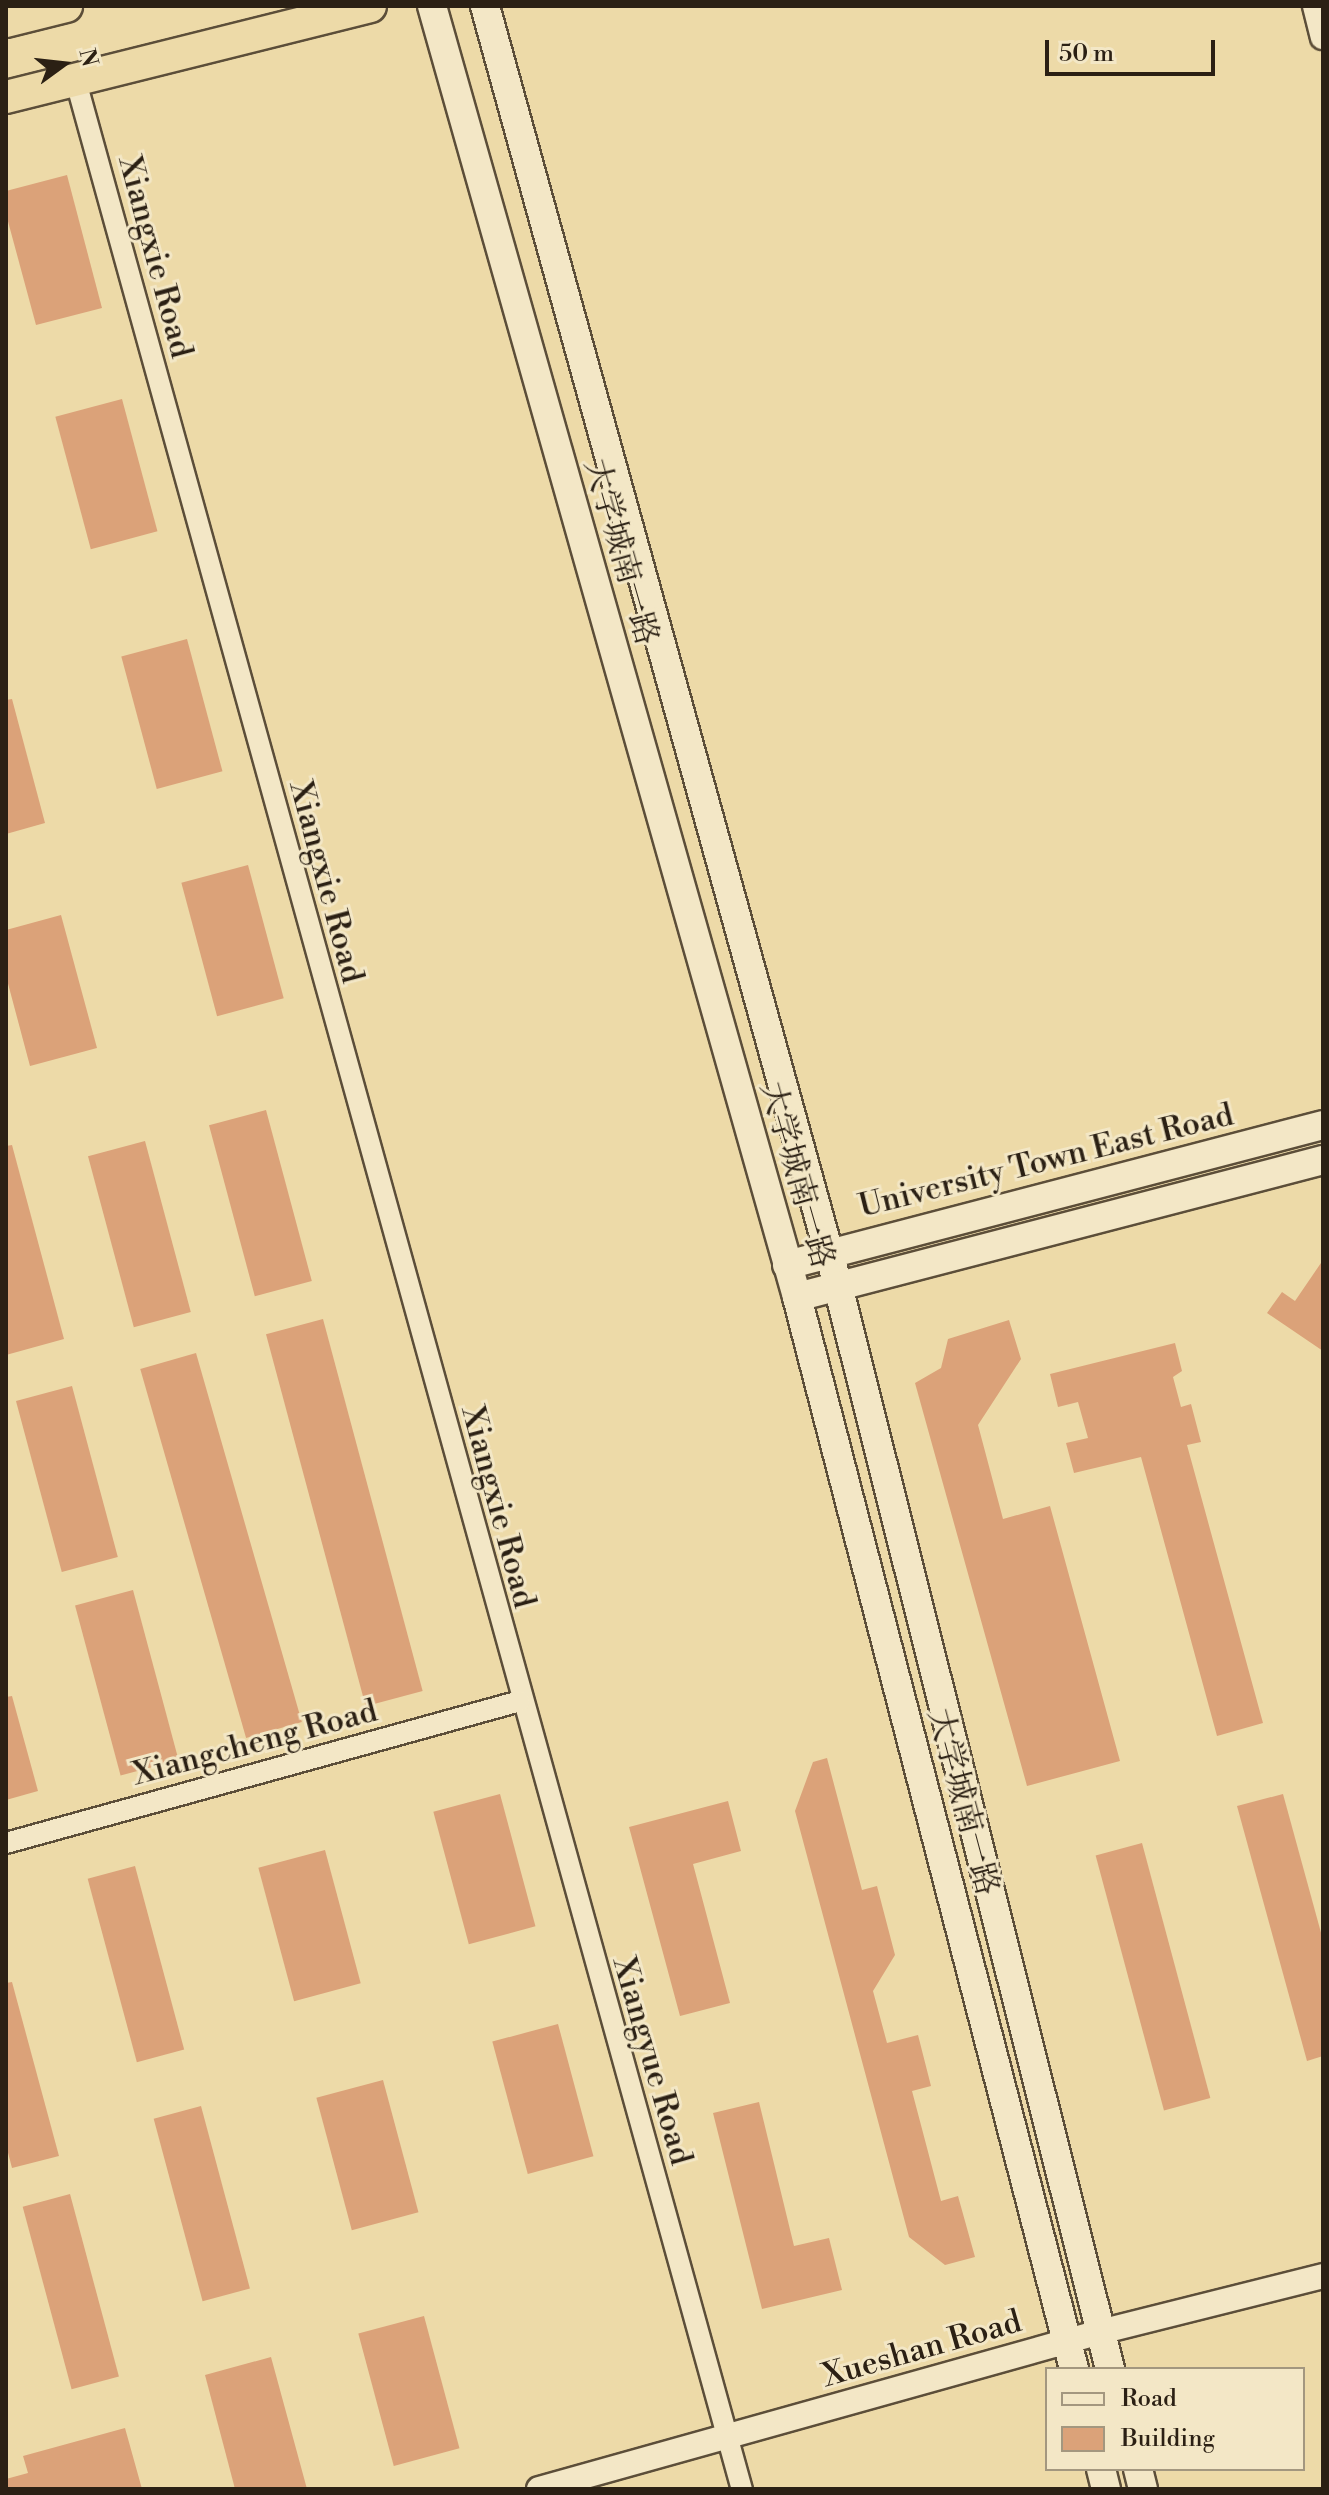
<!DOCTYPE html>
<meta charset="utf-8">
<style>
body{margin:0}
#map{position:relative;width:1329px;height:2495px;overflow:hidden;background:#eddaa8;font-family:"Libre Bodoni","Noto Serif SC",serif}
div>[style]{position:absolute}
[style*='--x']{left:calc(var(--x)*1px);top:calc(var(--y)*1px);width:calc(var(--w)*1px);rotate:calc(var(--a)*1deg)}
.building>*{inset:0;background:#dba279;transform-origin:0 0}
.roads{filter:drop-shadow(2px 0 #5c4e39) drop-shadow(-2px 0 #5c4e39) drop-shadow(0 2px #5c4e39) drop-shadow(0 -2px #5c4e39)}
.minor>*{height:20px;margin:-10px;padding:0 10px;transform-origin:10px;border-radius:10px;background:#f3e7c6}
.tertiary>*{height:24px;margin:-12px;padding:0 12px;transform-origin:12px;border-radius:12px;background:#f3e7c6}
.secondary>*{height:28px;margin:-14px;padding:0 14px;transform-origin:14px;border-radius:14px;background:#f3e7c6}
.trunk>*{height:32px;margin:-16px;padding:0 16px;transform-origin:16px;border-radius:16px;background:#eddaa8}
span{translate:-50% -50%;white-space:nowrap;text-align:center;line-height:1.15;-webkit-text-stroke:6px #f3e7c6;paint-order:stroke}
.street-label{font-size:32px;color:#2b2014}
.frame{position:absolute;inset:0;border:8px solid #2b2014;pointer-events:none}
.legend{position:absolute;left:1045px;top:2367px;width:260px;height:104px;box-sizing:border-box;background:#f3e7c6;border:2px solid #a3977f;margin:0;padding:10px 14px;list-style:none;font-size:24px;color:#2b2014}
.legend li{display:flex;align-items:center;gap:16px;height:40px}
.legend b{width:40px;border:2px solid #a3977f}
.north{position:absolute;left:24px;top:24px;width:80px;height:80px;-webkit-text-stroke:6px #f3e7c6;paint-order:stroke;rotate:75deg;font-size:22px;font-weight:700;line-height:32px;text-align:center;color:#2b2014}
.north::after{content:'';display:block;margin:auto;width:28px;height:36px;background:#2b2014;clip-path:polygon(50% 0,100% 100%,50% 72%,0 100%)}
.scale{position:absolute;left:1045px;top:40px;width:170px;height:36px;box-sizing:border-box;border:4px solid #2b2014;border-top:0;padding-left:10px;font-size:24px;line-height:28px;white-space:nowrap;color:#2b2014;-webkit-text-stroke:6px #f3e7c6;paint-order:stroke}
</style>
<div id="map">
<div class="building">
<i style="clip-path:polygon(67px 175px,102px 308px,36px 325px,6px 214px,6px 191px)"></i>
<i style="left:122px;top:399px;width:137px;height:69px;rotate:75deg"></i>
<i style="left:187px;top:639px;width:137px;height:68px;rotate:75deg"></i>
<i style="clip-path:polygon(12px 699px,45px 823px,6px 834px,6px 700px)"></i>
<i style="left:248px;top:865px;width:138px;height:69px;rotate:75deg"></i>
<i style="clip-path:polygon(61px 915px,97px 1048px,30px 1066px,6px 976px,6px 930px)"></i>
<i style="left:266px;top:1110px;width:177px;height:59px;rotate:75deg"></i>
<i style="left:145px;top:1141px;width:177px;height:59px;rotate:75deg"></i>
<i style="clip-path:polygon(12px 1145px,64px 1339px,6px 1355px,6px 1146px)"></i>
<i style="clip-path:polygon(1323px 1260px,1323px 1351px,1267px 1313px,1282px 1292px,1295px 1301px)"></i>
<i style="left:323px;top:1319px;width:385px;height:59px;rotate:75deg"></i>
<i style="clip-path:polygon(1009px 1320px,1021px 1359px,978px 1425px,1003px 1519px,1050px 1506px,1120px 1761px,1027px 1786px,915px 1383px,941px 1368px,948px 1339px)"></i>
<i style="clip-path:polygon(1175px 1343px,1182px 1371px,1173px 1377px,1181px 1407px,1191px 1404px,1201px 1442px,1187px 1445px,1263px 1723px,1217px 1736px,1141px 1457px,1074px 1473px,1066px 1443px,1088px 1438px,1078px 1402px,1058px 1407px,1050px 1374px)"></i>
<i style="left:196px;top:1353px;width:384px;height:58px;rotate:74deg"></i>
<i style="left:72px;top:1386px;width:177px;height:58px;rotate:75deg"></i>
<i style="left:133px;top:1590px;width:176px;height:60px;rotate:75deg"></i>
<i style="clip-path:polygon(12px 1696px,38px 1791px,6px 1800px,6px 1697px)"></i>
<i style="clip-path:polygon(827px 1758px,862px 1890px,877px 1886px,895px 1955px,873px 1991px,887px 2043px,918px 2035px,931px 2086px,912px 2091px,941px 2201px,958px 2196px,975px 2257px,945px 2265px,909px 2237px,795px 1811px,813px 1762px)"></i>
<i style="left:500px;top:1794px;width:137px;height:69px;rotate:75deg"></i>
<i style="clip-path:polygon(1283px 1794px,1323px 1940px,1323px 2056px,1307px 2061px,1237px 1806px)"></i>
<i style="clip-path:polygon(728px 1801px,741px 1851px,693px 1864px,730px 2003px,680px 2016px,629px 1827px)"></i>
<i style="left:1142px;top:1843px;width:264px;height:48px;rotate:75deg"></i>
<i style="left:325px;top:1850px;width:138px;height:69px;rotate:75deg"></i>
<i style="left:135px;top:1866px;width:190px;height:49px;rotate:75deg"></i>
<i style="clip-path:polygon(12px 1982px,59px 2156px,12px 2168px,6px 2145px,6px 1983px)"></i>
<i style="left:558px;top:2024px;width:137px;height:68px;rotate:75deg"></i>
<i style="left:383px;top:2080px;width:137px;height:69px;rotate:75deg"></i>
<i style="clip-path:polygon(759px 2102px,794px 2246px,829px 2238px,842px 2290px,762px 2309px,713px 2113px)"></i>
<i style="left:201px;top:2106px;width:189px;height:49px;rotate:75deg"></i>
<i style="left:70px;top:2194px;width:189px;height:49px;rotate:75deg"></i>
<i style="left:424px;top:2316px;width:137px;height:68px;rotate:75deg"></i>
<i style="clip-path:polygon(271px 2357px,307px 2489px,235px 2489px,205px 2375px)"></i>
<i style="clip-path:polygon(125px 2428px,142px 2489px,6px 2489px,6px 2479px,28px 2473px,23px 2456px)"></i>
</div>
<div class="roads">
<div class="minor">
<i style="--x:75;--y:78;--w:2502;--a:74.54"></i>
<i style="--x:6;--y:1843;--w:533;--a:-15.44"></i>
</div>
<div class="tertiary">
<i style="--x:1315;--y:6;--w:32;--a:76"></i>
<i style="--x:539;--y:2489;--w:583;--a:-15.63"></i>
<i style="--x:1100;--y:2332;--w:230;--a:-14.1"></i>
</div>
<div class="secondary">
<i style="--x:432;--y:6;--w:1342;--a:74.21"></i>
<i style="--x:797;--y:1297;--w:1107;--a:75.51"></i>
<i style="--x:485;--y:6;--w:1328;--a:74.58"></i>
<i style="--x:838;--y:1286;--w:1117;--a:75.9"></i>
<i style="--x:787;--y:1265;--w:554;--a:-14.64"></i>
<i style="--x:797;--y:1297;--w:544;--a:-14.6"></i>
<i style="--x:1101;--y:2469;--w:21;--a:76"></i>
<i style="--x:1138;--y:2469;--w:21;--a:76"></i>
</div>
<div class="trunk">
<i style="--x:6;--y:21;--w:62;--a:-14"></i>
<i style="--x:6;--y:97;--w:375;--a:-14"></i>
</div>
</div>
<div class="street-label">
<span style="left:155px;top:257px;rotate:75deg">Xiangxie Road</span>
<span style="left:621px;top:552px;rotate:74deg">大学城南一路</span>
<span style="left:326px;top:882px;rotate:75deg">Xiangxie Road</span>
<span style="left:1046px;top:1161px;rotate:-14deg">University Town East Road</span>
<span style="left:797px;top:1175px;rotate:74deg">大学城南一路</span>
<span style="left:498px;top:1507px;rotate:75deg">Xiangxie Road</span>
<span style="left:255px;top:1743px;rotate:-15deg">Xiangcheng Road</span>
<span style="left:963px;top:1802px;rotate:75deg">大学城南一路</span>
<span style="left:652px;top:2061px;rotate:74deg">Xiangyue Road</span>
<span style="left:922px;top:2349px;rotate:-16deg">Xueshan Road</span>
</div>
<div class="frame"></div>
<ul class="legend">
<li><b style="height:10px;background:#f3e7c6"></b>Road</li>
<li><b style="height:22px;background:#dba279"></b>Building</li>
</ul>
<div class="north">N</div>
<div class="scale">50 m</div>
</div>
